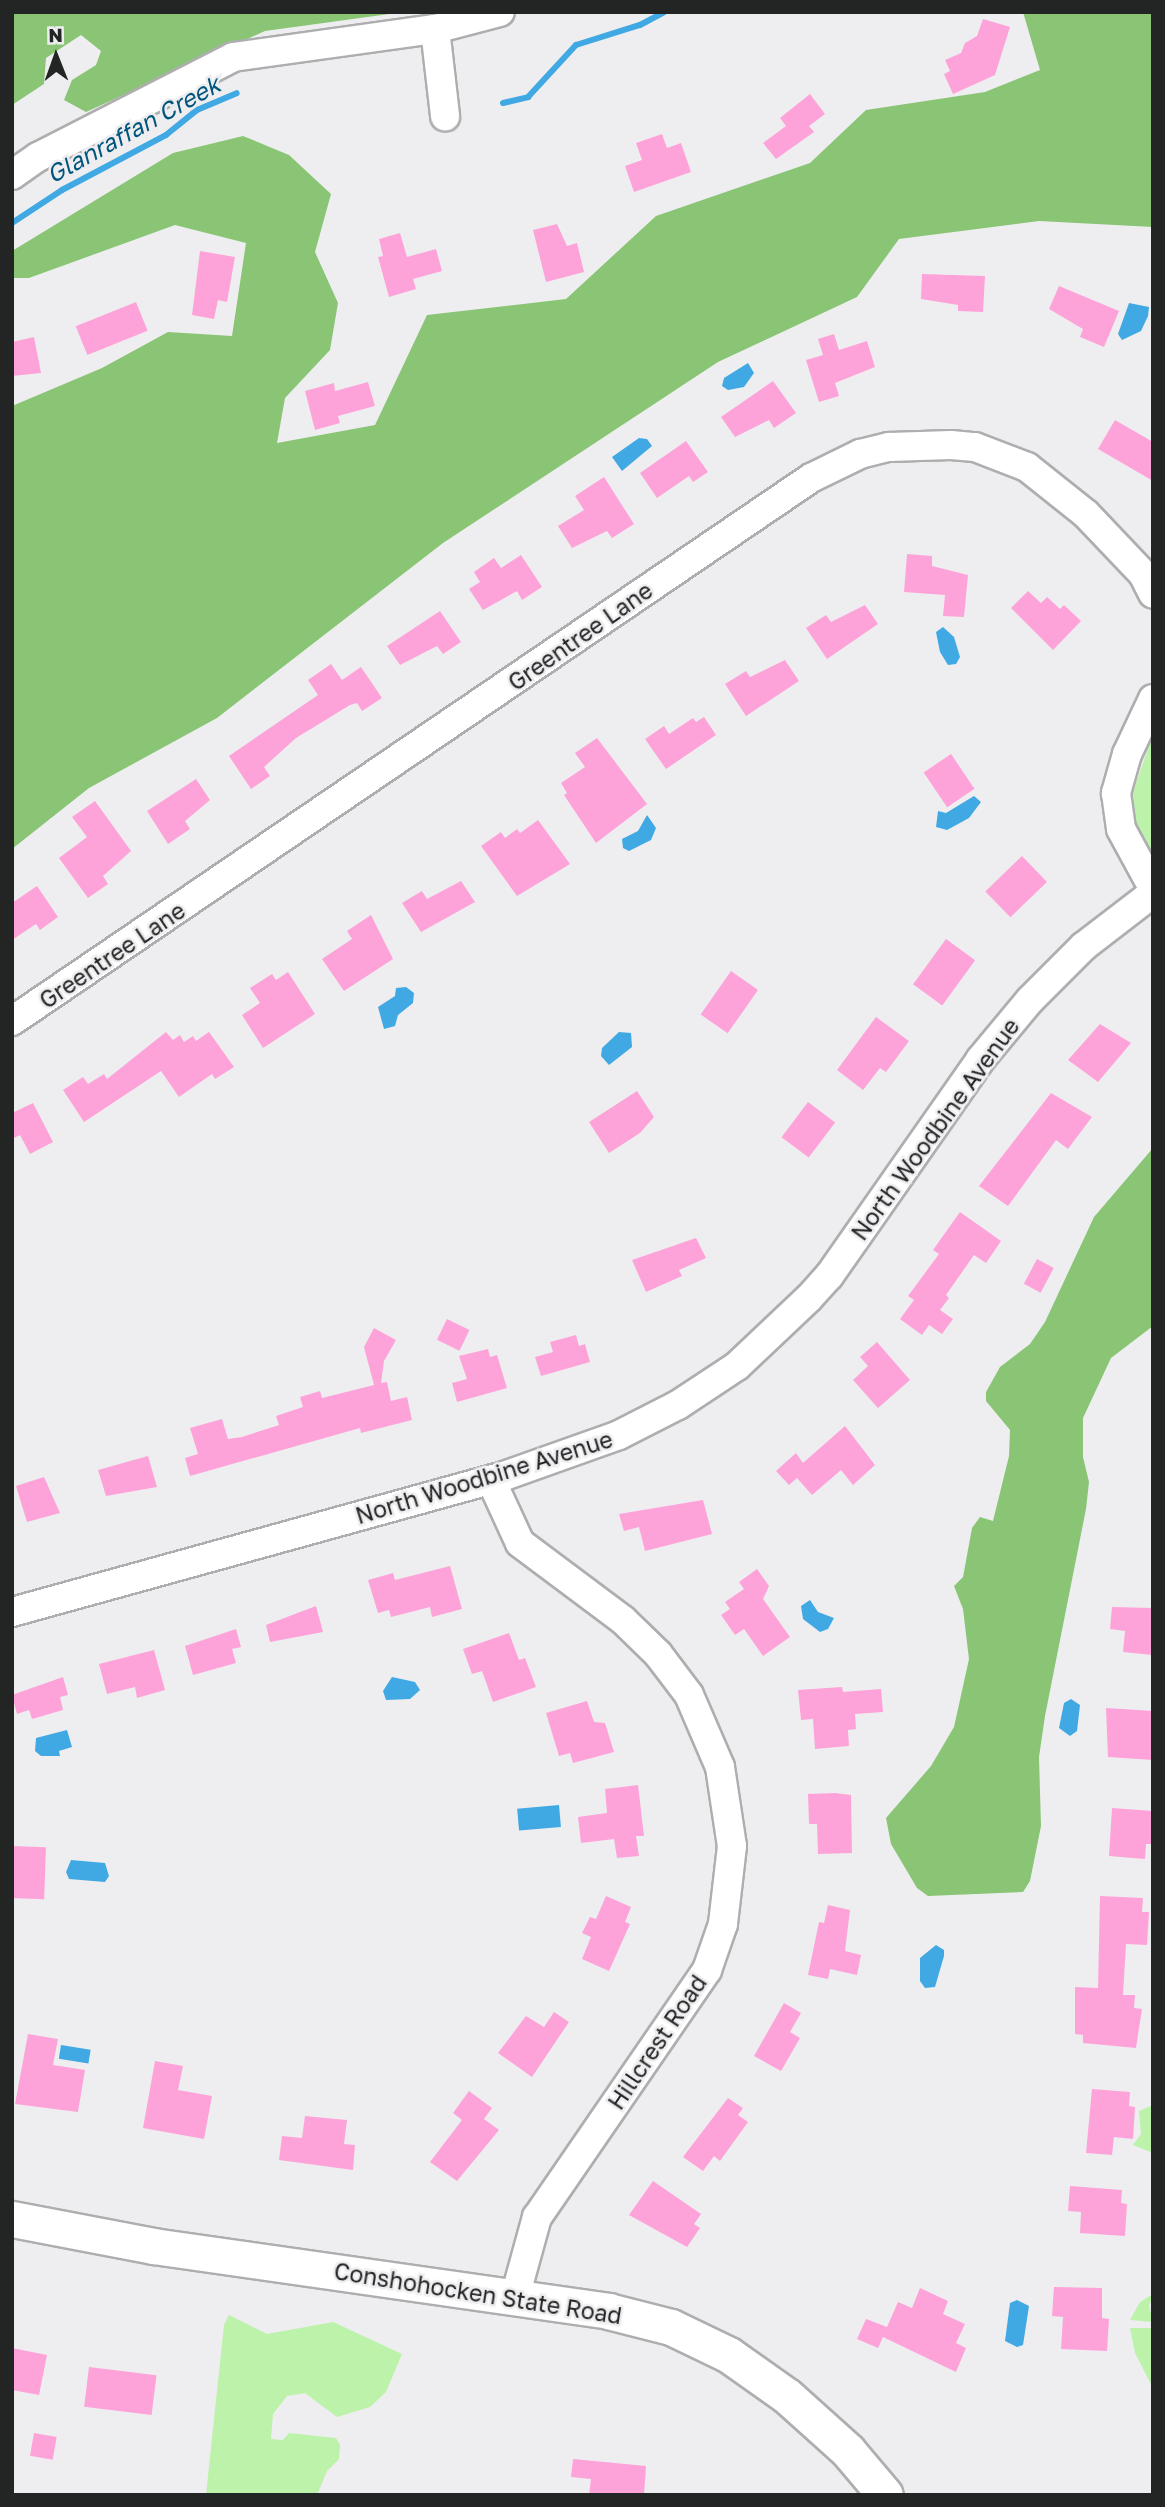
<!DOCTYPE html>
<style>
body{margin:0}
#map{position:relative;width:1165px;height:2507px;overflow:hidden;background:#eeeef0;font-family:"Golos Text",sans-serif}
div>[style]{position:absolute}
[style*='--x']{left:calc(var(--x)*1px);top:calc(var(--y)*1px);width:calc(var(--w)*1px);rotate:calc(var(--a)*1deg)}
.green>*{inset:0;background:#bcf2aa}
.forest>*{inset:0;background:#89c574}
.water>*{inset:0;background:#40a8e2;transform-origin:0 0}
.stream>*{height:6px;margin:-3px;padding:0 3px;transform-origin:3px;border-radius:3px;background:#40a8e2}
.building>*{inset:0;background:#fea3d9;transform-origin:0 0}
.roads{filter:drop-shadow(2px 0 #aeaeb0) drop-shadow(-2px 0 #aeaeb0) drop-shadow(0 2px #aeaeb0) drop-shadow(0 -2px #aeaeb0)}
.minor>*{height:28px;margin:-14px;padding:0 14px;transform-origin:14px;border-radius:14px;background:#fff}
.major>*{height:35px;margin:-17.5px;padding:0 17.5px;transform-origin:17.5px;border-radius:17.5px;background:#fff}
span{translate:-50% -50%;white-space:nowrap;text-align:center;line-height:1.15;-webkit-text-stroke:5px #eeeef0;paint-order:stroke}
.street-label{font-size:23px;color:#232424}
.water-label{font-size:24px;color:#01567d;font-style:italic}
.frame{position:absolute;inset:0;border:14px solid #232424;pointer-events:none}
.north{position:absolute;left:21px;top:21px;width:70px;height:70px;-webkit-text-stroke:5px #eeeef0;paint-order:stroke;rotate:359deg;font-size:19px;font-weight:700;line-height:28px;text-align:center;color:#232424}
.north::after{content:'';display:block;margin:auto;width:24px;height:32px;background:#232424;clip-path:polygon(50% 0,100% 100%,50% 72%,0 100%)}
</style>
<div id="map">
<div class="green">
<i style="clip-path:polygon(1153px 734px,1153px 856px,1133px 819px,1132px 795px)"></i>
<i style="clip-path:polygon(1153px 2105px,1153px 2153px,1133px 2145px,1141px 2134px,1139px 2111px)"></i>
<i style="clip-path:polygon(1153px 2294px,1149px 2306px,1153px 2322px,1130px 2320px,1140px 2302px)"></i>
<i style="clip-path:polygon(229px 2315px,267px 2334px,333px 2322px,402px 2354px,386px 2392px,370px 2407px,337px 2417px,305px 2393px,287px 2396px,273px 2414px,271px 2439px,283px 2440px,289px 2433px,336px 2438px,340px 2445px,339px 2459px,327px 2471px,317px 2495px,206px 2495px,224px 2325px)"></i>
<i style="clip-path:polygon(1130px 2328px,1153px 2328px,1153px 2388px,1135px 2353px)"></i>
</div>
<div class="forest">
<i style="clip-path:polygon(12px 12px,404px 12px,265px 31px,86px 112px,64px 100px,72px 80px,96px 65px,101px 51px,81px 35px,46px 58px,44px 84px,12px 105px)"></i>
<i style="clip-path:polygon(1023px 12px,1153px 12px,1153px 227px,1039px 221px,899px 239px,857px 297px,718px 362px,443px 543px,217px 718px,89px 788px,12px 849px,12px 406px,102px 368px,168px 332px,232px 336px,246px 243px,175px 225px,29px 278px,12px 278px,12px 251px,173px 153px,243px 136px,289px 155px,331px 194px,315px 252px,338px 303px,330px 350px,285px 398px,277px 443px,375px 425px,427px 315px,566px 299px,656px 216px,810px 163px,866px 110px,985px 92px,1040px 70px)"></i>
<i style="clip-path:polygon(1153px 1148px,1153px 1326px,1111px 1358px,1083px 1418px,1083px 1457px,1089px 1482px,1086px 1509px,1045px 1716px,1039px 1757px,1041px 1826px,1030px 1881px,1023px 1892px,928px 1896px,917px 1888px,891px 1844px,886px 1818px,931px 1766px,954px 1727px,969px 1659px,963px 1609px,954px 1586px,963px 1577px,972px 1528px,980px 1517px,993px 1521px,1009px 1456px,1010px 1430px,986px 1401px,986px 1392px,1000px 1367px,1030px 1344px,1045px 1322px,1094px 1217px)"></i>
</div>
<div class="water">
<i style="clip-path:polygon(1129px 303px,1149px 307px,1148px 316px,1141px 331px,1122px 340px,1118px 334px)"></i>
<i style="clip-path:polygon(748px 363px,754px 373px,744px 387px,728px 390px,722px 386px,724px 378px)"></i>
<i style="clip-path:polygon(639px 438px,647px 439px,652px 446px,622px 471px,612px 457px)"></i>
<i style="clip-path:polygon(943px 627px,954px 637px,960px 657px,956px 664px,948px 665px,940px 652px,936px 632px)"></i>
<i style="clip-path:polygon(974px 796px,981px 802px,969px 818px,947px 830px,936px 827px,938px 811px,946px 813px)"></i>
<i style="clip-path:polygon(647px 815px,656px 828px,651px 840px,629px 851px,623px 848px,622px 839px,638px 831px)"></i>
<i style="clip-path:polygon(406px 987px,414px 993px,413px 1003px,398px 1015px,395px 1026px,384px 1029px,378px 1007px,395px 996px,396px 988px)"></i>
<i style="clip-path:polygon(619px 1032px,631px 1033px,632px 1047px,609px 1065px,601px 1056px,602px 1048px)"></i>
<i style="clip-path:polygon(810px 1600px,818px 1612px,834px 1618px,828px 1629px,820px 1632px,803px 1619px,801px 1606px)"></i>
<i style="clip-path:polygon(392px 1677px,415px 1682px,420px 1690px,410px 1699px,386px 1700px,383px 1691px)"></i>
<i style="clip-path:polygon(1071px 1699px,1080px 1705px,1077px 1731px,1070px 1736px,1059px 1728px,1064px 1703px)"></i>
<i style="clip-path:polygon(67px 1730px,72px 1747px,59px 1751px,60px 1756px,41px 1756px,35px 1751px,36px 1738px)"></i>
<i style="left:559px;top:1805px;width:22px;height:42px;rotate:85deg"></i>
<i style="clip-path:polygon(71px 1860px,105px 1863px,109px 1876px,105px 1882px,69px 1879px,66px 1872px)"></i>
<i style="clip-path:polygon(936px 1945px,944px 1950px,944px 1956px,935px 1987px,925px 1988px,920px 1981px,920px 1958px)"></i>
<i style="left:61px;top:2045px;width:30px;height:14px;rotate:9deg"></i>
<i style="clip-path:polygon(1017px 2300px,1029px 2306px,1023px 2345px,1017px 2347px,1005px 2341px,1010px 2303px)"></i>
</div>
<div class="stream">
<i style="--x:503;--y:103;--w:26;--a:-13"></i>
<i style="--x:528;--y:97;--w:71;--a:-47.3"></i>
<i style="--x:576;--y:45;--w:67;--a:-17.4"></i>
<i style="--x:640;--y:25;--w:27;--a:-28"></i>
<i style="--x:12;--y:223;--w:60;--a:-33.4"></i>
<i style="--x:62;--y:190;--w:118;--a:-27.9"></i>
<i style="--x:166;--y:135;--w:40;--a:-39"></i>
<i style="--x:197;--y:110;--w:43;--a:-23"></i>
</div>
<div class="building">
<i style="clip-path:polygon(983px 19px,1010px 27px,995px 75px,953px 94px,944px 74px,950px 71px,945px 60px,961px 53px,965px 43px,977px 36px)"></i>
<i style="clip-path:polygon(810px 94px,825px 114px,809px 126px,814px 132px,776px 159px,763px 143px,786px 126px,780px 118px)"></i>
<i style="clip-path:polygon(662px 134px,667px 148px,681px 143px,691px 172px,634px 192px,625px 166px,642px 160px,636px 143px)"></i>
<i style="clip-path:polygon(557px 224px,567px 246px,577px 243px,584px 272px,546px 282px,533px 230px)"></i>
<i style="clip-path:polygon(400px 233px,407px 257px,436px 249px,442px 271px,413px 279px,416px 289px,389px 297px,378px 257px,383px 256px,379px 239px)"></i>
<i style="clip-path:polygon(200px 251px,235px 257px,227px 302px,218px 300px,214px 319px,192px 315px)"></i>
<i style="clip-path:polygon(922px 274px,985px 276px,983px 312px,958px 311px,958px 305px,921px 299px)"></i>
<i style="clip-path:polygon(1059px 286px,1119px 311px,1104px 347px,1080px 337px,1083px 329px,1049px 309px)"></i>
<i style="left:136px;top:302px;width:31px;height:65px;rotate:68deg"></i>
<i style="clip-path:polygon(834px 334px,839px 350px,867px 341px,875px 367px,835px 383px,839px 396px,819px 402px,806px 360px,823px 355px,818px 339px)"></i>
<i style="clip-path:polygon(34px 337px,41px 373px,12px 376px,12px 342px)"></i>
<i style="clip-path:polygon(773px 381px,796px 413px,774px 428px,769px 420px,735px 437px,721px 417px)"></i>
<i style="clip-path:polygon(368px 382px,375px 406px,338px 416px,340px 423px,315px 430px,305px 391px,334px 383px,335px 391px)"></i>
<i style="clip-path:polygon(1115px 420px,1153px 442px,1153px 481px,1098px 449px)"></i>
<i style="clip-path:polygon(686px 441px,708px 472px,693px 482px,689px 476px,657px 498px,640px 473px)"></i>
<i style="clip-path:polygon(604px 477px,634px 524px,612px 538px,607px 531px,572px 548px,558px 526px,584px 510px,575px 496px)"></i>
<i style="clip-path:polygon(907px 554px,932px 556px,932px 566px,968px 575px,964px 617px,943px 616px,945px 595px,904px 592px)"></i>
<i style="clip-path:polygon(521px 555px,542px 587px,522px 600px,517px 591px,483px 610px,469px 589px,480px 582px,474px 572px,494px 558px,501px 568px)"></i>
<i style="clip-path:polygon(1028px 591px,1041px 603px,1047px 597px,1060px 609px,1064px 605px,1081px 621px,1053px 650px,1011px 608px)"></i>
<i style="clip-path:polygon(865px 605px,878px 624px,827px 659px,806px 628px,826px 615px,831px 622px)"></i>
<i style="clip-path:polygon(440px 611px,461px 642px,443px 654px,437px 646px,400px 665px,387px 646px)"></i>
<i style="clip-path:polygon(785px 660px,799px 681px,746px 716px,725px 684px,746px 671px,750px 677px)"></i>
<i style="clip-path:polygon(331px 664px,342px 680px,361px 667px,382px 698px,362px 711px,357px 703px,350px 705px,296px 738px,264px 767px,270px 776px,251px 789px,229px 756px,318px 695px,308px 680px)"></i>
<i style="clip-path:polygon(704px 717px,716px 735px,666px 769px,645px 739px,664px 726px,669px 734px,693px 718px,696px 722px)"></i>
<i style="clip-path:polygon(597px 738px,647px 804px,596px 843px,564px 795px,567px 793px,561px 783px,585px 767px,575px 753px)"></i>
<i style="left:951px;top:754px;width:42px;height:33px;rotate:56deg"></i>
<i style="clip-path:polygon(196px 779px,210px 800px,185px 821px,190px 829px,168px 844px,147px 811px)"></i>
<i style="clip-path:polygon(95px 801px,131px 851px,103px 876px,108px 884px,88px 898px,59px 858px,87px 837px,72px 817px)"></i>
<i style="clip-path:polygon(538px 820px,570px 864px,517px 896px,481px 846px,501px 832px,505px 838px,517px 829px,520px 833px)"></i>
<i style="left:1022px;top:856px;width:36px;height:51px;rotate:46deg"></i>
<i style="clip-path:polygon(461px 881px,475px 902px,421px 932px,402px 903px,422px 891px,427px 899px)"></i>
<i style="clip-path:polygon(37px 886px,58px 917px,40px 930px,36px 924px,12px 940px,12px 903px)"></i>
<i style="clip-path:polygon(371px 915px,393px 959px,344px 991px,322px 959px,352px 939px,347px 931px)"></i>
<i style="left:946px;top:939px;width:36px;height:56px;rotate:36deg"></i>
<i style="left:731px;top:971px;width:33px;height:53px;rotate:35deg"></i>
<i style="clip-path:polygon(288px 972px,315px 1014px,263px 1048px,242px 1015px,260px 1003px,250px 988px,272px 974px,276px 980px)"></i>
<i style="clip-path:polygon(876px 1017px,909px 1041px,886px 1072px,880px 1068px,863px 1090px,837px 1070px)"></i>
<i style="clip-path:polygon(1100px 1024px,1131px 1043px,1098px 1082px,1068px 1060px)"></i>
<i style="clip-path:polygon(166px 1032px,173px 1040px,180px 1035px,184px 1042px,193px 1036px,196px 1041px,209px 1032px,234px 1067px,215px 1079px,212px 1074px,179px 1097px,161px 1071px,84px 1122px,63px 1090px,83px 1077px,88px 1084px,104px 1074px,107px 1079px)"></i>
<i style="clip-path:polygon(637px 1091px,654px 1117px,640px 1133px,609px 1153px,589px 1122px)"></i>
<i style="clip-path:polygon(1051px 1093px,1092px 1117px,1068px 1149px,1056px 1140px,1008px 1206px,979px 1186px)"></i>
<i style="left:808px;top:1102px;width:34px;height:44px;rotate:37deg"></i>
<i style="clip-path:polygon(33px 1103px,53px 1142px,30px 1154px,20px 1135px,12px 1139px,12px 1113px)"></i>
<i style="clip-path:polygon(960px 1212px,1001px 1241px,986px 1263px,974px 1255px,946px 1295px,949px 1298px,940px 1310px,953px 1319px,942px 1334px,929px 1325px,922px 1335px,900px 1319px,914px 1300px,908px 1296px,939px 1254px,933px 1250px)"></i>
<i style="clip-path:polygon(696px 1238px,706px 1258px,679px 1270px,682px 1276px,646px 1292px,632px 1260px)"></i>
<i style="left:1037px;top:1259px;width:19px;height:28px;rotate:28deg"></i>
<i style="left:447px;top:1319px;width:25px;height:23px;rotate:26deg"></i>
<i style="clip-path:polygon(374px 1328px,396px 1340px,384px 1361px,381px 1383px,387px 1382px,391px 1401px,407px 1397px,412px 1420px,361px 1433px,360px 1428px,190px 1476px,185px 1458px,198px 1454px,190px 1428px,222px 1419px,228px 1439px,242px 1437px,279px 1425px,276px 1416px,303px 1407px,300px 1397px,320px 1391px,322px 1398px,374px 1385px,364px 1347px)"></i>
<i style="clip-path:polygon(576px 1335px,579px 1346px,585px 1344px,590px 1362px,541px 1376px,535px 1357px,553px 1352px,550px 1342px)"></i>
<i style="clip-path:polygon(877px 1342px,910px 1380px,878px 1408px,853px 1380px,868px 1366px,860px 1357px)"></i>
<i style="clip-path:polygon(488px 1349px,490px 1357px,497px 1355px,507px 1388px,457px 1402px,452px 1383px,467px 1379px,459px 1356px)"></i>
<i style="clip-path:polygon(845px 1426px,875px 1465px,853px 1485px,841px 1470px,812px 1495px,797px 1478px,789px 1485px,776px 1471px,796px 1453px,803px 1463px)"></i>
<i style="clip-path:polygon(148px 1456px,157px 1487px,106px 1496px,98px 1470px)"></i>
<i style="clip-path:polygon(44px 1477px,60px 1513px,27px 1522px,16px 1486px)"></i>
<i style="clip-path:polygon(703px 1500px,712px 1534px,645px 1551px,639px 1527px,624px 1531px,619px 1514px)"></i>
<i style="clip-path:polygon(450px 1566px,462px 1609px,432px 1617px,430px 1607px,391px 1617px,389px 1610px,378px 1613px,368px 1580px,393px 1573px,395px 1580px)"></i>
<i style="clip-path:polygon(757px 1569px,769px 1586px,763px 1599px,790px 1637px,763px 1656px,744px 1629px,735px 1635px,721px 1615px,730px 1609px,725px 1602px,744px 1589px,739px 1582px)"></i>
<i style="clip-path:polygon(316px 1606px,323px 1632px,270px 1642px,266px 1625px)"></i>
<i style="clip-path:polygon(1112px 1607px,1153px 1608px,1153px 1655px,1123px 1652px,1125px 1631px,1110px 1629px)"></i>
<i style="clip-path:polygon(236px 1629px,241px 1647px,232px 1649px,236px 1663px,193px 1675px,185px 1646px)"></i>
<i style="clip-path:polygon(509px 1633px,519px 1660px,525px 1658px,536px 1687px,493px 1702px,482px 1671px,472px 1674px,463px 1649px)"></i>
<i style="clip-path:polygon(154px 1650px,165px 1690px,137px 1698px,135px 1687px,107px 1694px,99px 1664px)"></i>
<i style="clip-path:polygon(63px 1677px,68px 1695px,60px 1697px,63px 1710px,32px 1719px,29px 1710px,17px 1714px,12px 1695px)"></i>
<i style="clip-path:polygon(842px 1687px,843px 1692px,881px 1689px,883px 1712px,855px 1714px,856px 1729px,848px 1730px,849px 1746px,815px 1749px,813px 1719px,801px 1720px,798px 1690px)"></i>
<i style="clip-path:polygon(587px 1701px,594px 1722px,605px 1723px,614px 1752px,573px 1763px,570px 1753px,559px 1756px,546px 1713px)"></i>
<i style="clip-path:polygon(1106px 1708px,1153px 1711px,1153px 1760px,1108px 1757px)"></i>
<i style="clip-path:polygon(638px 1785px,644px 1836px,636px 1836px,639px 1856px,617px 1858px,614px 1839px,581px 1843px,578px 1817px,607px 1813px,605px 1789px)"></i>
<i style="clip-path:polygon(835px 1793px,851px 1795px,852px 1853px,818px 1854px,817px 1824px,809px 1824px,808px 1794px)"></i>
<i style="clip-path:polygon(1112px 1808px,1153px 1811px,1153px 1844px,1146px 1844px,1145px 1859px,1109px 1856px)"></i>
<i style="left:12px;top:1846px;width:34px;height:52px;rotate:2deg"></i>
<i style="clip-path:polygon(606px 1896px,631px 1907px,625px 1922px,630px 1924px,609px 1971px,582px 1959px,591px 1937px,582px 1933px,590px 1917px,596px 1919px)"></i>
<i style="clip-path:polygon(1100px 1896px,1143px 1898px,1142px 1912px,1149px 1912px,1147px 1945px,1126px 1944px,1123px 1995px,1135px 1995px,1134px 2008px,1142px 2009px,1136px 2048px,1083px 2043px,1083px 2035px,1075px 2034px,1075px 1987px,1098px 1988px)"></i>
<i style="clip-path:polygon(828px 1905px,850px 1910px,845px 1951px,861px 1955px,857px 1975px,830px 1969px,828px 1979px,808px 1975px,819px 1922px,824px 1923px)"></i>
<i style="clip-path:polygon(784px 2003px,801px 2013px,790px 2032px,800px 2038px,781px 2071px,754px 2056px)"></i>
<i style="clip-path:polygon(554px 2012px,569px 2022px,532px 2077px,498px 2053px,526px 2016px,544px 2027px)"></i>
<i style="clip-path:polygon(28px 2034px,58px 2039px,53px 2065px,85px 2070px,78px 2112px,15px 2104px)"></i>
<i style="clip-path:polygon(155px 2061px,183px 2066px,178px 2090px,212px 2096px,204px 2139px,143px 2128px)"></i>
<i style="clip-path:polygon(1092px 2089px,1130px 2092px,1129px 2106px,1135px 2107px,1133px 2139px,1114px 2137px,1112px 2155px,1086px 2153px)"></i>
<i style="clip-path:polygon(469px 2091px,492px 2108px,484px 2119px,499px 2130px,457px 2181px,430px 2162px,462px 2120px,453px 2113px)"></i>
<i style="clip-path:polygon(728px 2098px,743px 2108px,738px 2115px,748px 2122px,720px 2161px,714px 2156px,703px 2171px,683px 2157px)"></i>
<i style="clip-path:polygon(305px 2116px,347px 2120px,344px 2144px,355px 2145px,353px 2170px,279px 2160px,282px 2136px,302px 2138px)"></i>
<i style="clip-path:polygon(653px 2181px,701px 2214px,694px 2224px,700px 2228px,687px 2247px,629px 2215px)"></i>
<i style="clip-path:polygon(1070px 2186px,1122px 2190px,1121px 2203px,1127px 2204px,1125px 2236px,1080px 2233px,1081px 2212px,1068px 2211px)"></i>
<i style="clip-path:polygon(1054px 2287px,1102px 2288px,1102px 2318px,1109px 2319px,1107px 2351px,1061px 2349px,1063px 2317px,1052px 2316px)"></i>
<i style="clip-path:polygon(920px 2288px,948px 2301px,943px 2314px,965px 2324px,956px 2343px,966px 2348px,956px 2372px,883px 2337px,878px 2348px,857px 2339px,866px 2319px,887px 2327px,898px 2302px,912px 2308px)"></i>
<i style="clip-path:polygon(12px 2348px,47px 2355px,39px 2395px,12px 2390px)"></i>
<i style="left:89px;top:2367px;width:68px;height:40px;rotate:7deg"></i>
<i style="left:34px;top:2433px;width:23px;height:23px;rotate:10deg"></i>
<i style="clip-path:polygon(573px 2459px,646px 2466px,644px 2495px,589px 2495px,591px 2479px,571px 2477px)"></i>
</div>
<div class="roads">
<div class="minor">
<i style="--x:435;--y:29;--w:88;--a:83.4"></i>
<i style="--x:12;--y:175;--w:32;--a:-35"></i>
<i style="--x:38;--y:157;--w:219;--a:-27.1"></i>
<i style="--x:233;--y:57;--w:204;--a:-7.9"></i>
<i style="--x:435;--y:29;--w:67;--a:-14.7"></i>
<i style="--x:1153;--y:699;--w:61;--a:115.3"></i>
<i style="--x:1127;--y:754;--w:41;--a:105.8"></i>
<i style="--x:1116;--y:793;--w:36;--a:82"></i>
<i style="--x:1121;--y:829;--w:67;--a:61.5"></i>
<i style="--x:12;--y:1021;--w:966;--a:-34.2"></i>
<i style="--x:811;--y:478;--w:55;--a:-26.1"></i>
<i style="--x:860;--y:454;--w:30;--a:-14"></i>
<i style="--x:889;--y:447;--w:62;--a:-1.8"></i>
<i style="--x:951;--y:445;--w:24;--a:5"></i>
<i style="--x:975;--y:447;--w:56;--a:21"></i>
<i style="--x:1027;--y:467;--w:75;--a:38.5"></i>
<i style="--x:1086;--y:514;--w:83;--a:46.5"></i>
<i style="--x:1143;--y:574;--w:22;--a:63"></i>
<i style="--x:491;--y:1480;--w:69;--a:65.3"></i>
<i style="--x:520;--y:1543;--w:129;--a:36.8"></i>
<i style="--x:623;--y:1620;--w:49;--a:44.2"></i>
<i style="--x:658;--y:1654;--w:51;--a:52.9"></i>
<i style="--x:689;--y:1695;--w:78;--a:66.7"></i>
<i style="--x:720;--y:1767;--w:80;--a:81.4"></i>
<i style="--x:732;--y:1846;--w:79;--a:96.6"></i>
<i style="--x:723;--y:1924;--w:49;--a:109.2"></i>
<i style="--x:707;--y:1970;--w:300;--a:124.5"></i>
<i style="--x:537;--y:2217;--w:83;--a:105.4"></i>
<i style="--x:12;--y:1612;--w:510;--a:-15.45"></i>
<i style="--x:504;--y:1476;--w:122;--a:-19.6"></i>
<i style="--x:619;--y:1435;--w:66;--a:-27"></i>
<i style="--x:678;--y:1405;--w:71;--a:-33.5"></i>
<i style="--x:737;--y:1366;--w:99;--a:-43.4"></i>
<i style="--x:809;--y:1298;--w:30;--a:-48"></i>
<i style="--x:829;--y:1276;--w:264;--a:-55"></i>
<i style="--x:980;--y:1060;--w:78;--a:-50.2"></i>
<i style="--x:1030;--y:1000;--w:76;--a:-45"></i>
<i style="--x:1084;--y:946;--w:87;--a:-37.5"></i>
</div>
<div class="major">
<i style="--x:12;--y:2219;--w:144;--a:10.8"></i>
<i style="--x:153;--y:2246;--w:460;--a:8.1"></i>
<i style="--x:608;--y:2311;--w:65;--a:14.3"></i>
<i style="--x:671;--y:2327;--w:64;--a:25.8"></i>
<i style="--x:729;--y:2355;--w:71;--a:35.3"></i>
<i style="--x:787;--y:2396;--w:82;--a:42"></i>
<i style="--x:848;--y:2451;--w:57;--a:49.9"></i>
</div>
</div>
<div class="street-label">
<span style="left:580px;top:636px;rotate:-35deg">Greentree Lane</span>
<span style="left:112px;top:955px;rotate:-34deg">Greentree Lane</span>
<span style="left:935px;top:1129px;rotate:-54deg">North Woodbine Avenue</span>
<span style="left:484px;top:1477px;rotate:-17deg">North Woodbine Avenue</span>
<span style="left:657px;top:2042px;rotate:-56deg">Hillcrest Road</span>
<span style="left:478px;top:2293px;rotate:9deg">Conshohocken State Road</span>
</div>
<div class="water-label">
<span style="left:133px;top:129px;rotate:-29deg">Glanraffan Creek</span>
</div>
<div class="frame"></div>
<div class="north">N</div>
</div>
